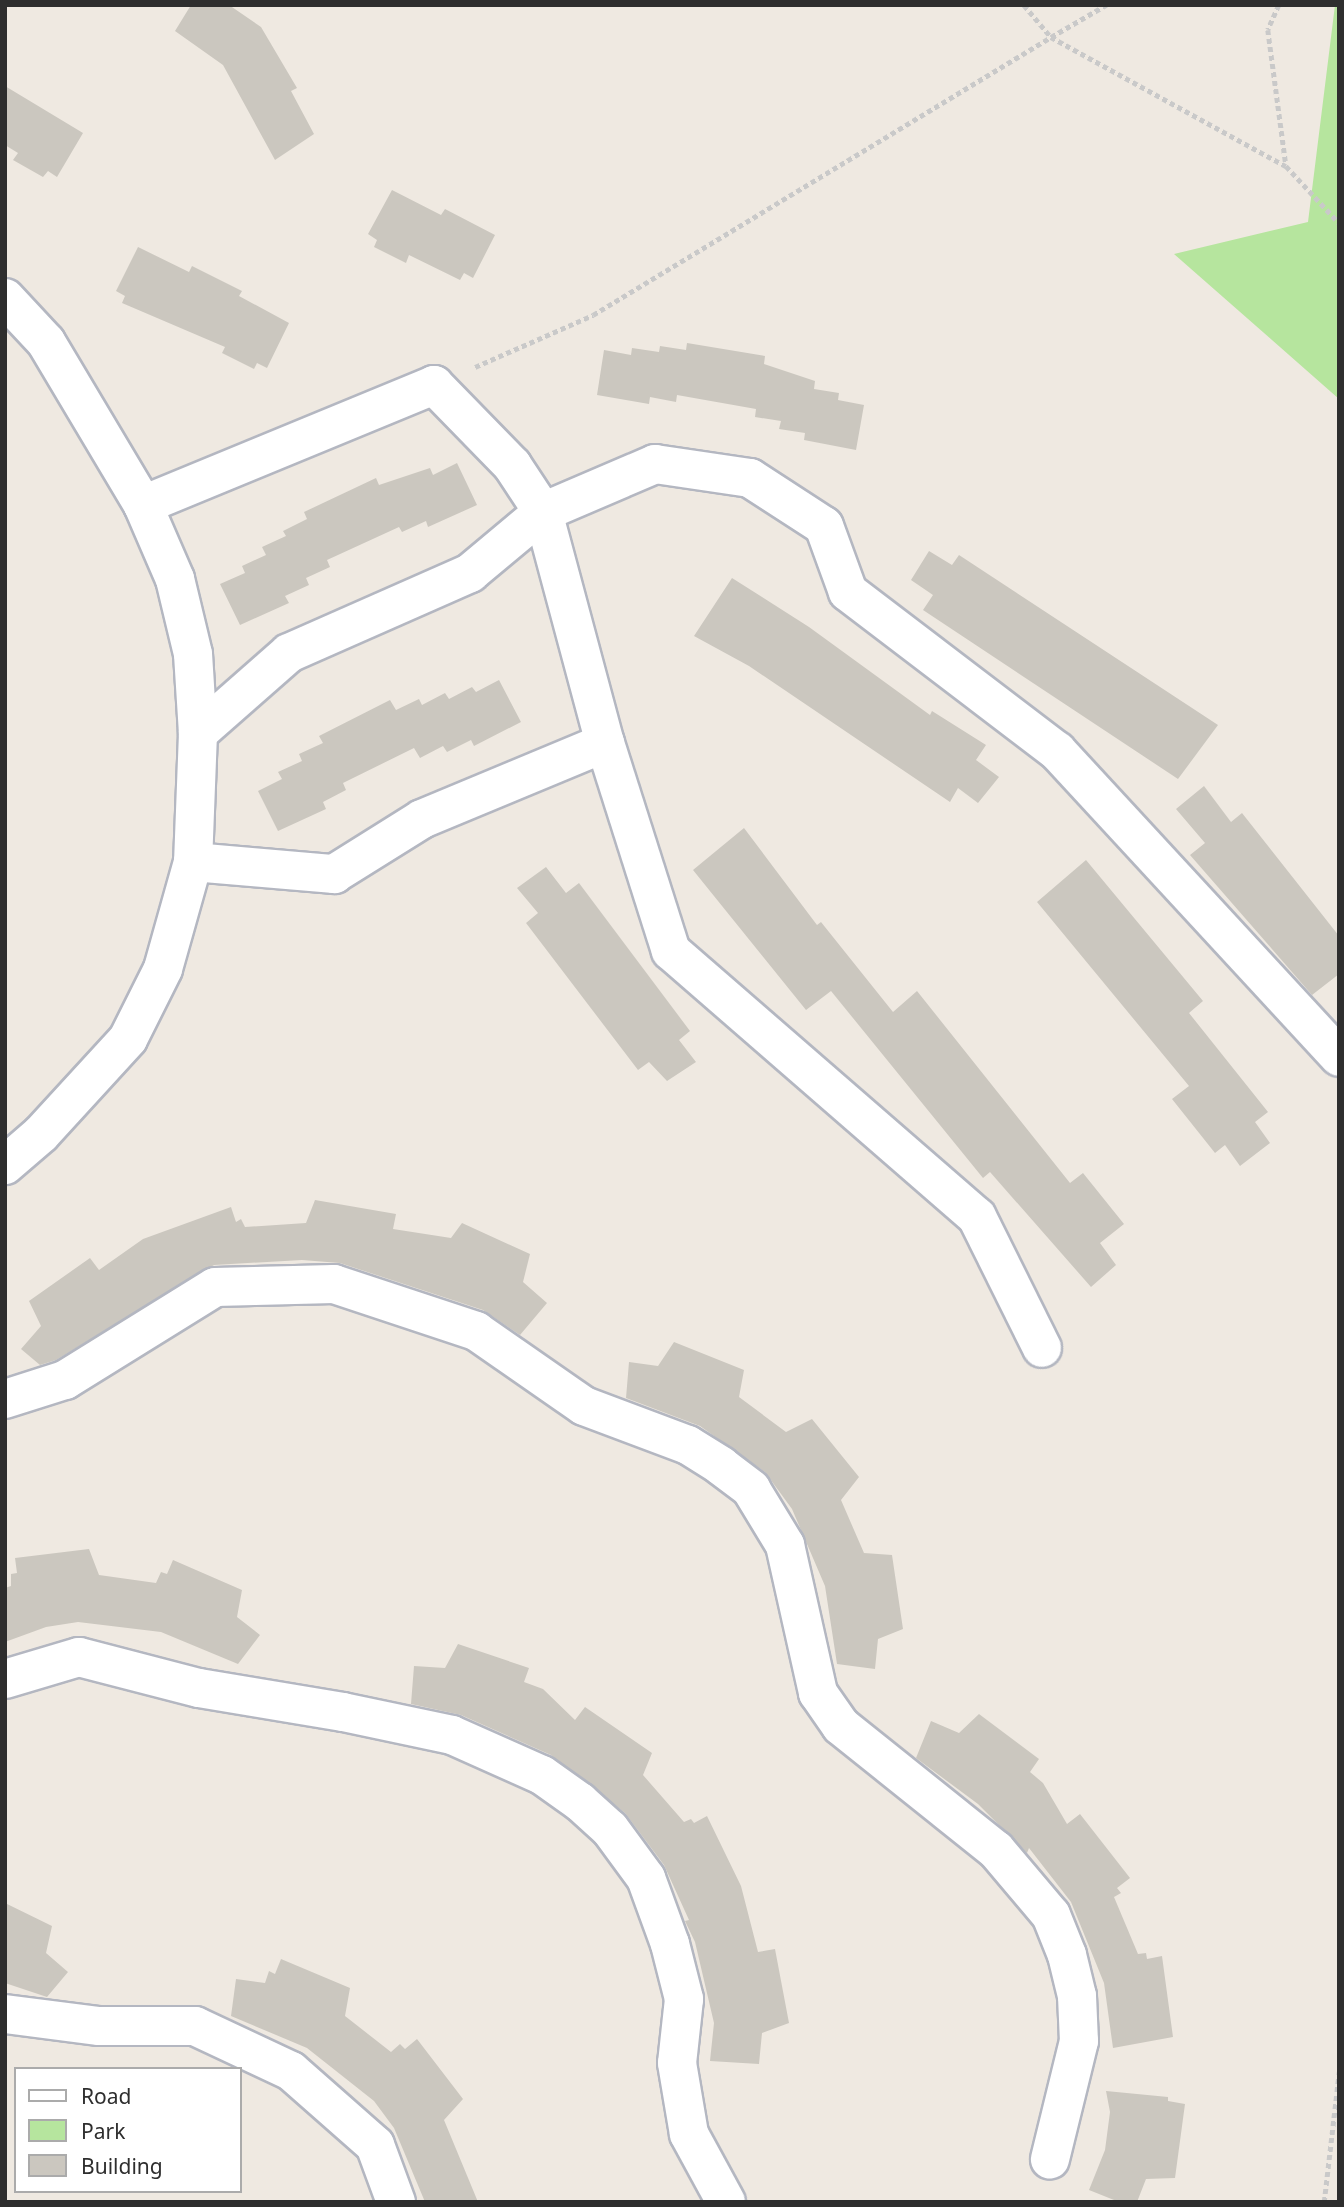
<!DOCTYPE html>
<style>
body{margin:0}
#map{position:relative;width:1344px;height:2207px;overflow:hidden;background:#efe9e1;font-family:"Noto Sans",sans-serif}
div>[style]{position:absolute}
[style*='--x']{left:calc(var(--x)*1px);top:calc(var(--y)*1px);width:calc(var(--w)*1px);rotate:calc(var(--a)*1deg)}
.green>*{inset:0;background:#b6e59e}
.building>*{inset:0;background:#cbc7bf}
.path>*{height:4.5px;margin-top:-2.25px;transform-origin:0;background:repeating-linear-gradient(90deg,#c9c9c9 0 5px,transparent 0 8.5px)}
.roads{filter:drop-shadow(2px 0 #b4b7c1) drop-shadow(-2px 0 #b4b7c1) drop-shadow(0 2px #b4b7c1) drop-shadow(0 -2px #b4b7c1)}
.minor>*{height:38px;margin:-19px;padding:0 19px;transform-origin:19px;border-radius:19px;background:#fff}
span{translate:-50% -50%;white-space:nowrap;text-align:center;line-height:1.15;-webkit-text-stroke:6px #fff;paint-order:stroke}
.frame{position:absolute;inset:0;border:7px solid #2e2e2e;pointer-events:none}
.legend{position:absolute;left:14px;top:2067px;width:228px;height:126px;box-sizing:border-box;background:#fff;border:2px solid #ababab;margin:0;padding:9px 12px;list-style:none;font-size:21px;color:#2e2e2e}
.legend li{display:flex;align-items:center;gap:14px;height:35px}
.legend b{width:35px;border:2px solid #ababab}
</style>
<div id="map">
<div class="green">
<i style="clip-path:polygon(1335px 5px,1339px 5px,1339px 399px,1174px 254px,1308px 222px)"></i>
</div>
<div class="building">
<i style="clip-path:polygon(191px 5px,229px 5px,261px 27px,297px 88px,291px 91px,314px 134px,275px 160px,223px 65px,175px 31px)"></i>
<i style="clip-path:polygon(5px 86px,83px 133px,57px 177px,48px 171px,43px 177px,13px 160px,18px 153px,5px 145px)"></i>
<i style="clip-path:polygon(392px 190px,441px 215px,445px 209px,495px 235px,473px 278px,464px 273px,460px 280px,409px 255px,406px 263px,374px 247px,377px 240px,368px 234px)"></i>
<i style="clip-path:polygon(138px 247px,189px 272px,192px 266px,242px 291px,239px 296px,289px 323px,267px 368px,257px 363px,254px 369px,222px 353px,225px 347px,122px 303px,125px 296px,116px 291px)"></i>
<i style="clip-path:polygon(687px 343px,765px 356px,764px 364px,815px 381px,814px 389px,839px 393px,838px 400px,864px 405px,856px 450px,804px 440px,805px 433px,779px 429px,781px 421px,755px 417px,756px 409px,677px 395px,676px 402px,650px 397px,649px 404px,597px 395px,604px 350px,631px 355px,632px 348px,659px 352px,660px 346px,686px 350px)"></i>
<i style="clip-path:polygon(457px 463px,477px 505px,428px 527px,426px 521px,402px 532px,399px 527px,327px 560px,330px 567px,306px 578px,309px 585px,285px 596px,289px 603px,240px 625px,220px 584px,245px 573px,242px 566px,266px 555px,262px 547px,286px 536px,283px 531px,307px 519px,304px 512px,376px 478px,379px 485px,430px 468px,433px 475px)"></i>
<i style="clip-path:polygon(929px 551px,952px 565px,959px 555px,1218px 725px,1178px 779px,923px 610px,933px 595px,911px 580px)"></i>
<i style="clip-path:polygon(732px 578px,809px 627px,930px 715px,932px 711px,986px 745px,976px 760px,999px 777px,978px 803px,958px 788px,950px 802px,749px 666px,694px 636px)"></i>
<i style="clip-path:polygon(499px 680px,521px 722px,474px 746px,471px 740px,447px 752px,443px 746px,420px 758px,414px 748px,343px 783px,346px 790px,323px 802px,326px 809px,278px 831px,258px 791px,282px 779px,278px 772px,302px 761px,299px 754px,323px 743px,319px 736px,390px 700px,396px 710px,419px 699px,422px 705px,445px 693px,449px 699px,472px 687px,476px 692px)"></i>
<i style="clip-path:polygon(1204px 786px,1231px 822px,1242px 813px,1339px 936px,1339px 974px,1312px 995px,1190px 855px,1205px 843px,1176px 809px)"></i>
<i style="clip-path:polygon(744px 828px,817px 925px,821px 922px,893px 1012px,917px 991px,1070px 1183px,1083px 1173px,1124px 1224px,1100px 1243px,1116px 1265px,1091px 1287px,990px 1172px,983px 1178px,831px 991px,806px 1010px,693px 870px)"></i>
<i style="clip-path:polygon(1086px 860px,1203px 1001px,1189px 1013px,1268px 1112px,1255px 1122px,1270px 1143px,1240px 1166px,1225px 1145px,1215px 1153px,1172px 1099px,1189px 1086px,1037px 902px)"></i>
<i style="clip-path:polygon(546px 867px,566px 893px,579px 883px,690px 1031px,679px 1040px,696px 1062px,667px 1081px,649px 1062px,638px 1070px,526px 923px,538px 913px,517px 888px)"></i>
<i style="clip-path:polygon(315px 1200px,396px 1214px,393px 1229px,451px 1238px,462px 1223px,530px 1254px,523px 1282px,547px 1303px,520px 1335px,483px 1310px,340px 1263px,302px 1260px,214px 1265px,56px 1360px,40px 1365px,21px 1349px,41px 1326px,29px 1301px,90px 1258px,99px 1270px,143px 1239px,231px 1207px,236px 1222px,241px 1219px,245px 1227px,306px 1223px)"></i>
<i style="clip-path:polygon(674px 1342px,744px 1370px,739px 1397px,786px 1432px,812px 1419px,859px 1477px,841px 1500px,864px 1553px,892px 1555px,903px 1629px,878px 1639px,875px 1669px,837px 1664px,825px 1586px,792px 1509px,765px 1472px,700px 1426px,626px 1398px,629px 1362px,658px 1366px)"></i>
<i style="clip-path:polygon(89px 1549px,99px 1575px,156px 1583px,161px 1572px,167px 1574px,173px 1560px,242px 1590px,237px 1617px,260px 1635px,238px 1664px,161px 1632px,78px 1622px,46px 1627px,5px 1642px,5px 1588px,11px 1586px,11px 1574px,17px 1573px,15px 1558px)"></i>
<i style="clip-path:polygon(458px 1644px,529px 1668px,524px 1682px,543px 1689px,575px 1720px,585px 1707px,652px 1753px,643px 1775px,684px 1822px,691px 1819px,694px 1823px,707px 1816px,741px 1886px,758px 1952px,775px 1949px,789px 2023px,762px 2033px,759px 2064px,710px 2061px,714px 2023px,695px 1942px,685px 1921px,689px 1920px,664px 1865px,625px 1813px,551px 1755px,461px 1715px,411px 1704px,414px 1666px,445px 1668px)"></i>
<i style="clip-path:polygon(979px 1714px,1039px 1759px,1030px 1772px,1043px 1783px,1067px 1824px,1080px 1814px,1130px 1878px,1117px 1888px,1121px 1893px,1114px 1897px,1138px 1954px,1146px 1953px,1147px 1959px,1162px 1956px,1173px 2037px,1113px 2048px,1104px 1983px,1071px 1902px,1029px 1848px,1027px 1853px,978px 1804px,916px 1758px,931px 1721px,959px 1733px)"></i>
<i style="clip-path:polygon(5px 1903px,52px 1926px,46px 1953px,68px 1972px,47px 1997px,5px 1983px)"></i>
<i style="clip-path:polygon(281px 1959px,350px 1988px,345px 2016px,391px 2052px,400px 2044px,405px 2049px,417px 2039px,463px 2099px,444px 2120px,478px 2202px,425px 2202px,394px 2128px,374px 2101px,307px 2048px,231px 2016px,236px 1979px,265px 1983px,269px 1971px,275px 1974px)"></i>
<i style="clip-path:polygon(1106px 2091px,1168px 2097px,1168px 2101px,1185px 2104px,1175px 2178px,1146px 2179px,1137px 2202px,1119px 2202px,1089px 2190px,1105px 2150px,1110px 2112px)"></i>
</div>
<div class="path">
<i style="--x:1024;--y:5;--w:42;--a:49.8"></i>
<i style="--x:1051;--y:37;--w:64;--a:-30.2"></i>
<i style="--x:1279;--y:5;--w:27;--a:114"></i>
<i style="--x:1268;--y:30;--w:136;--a:82.4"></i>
<i style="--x:475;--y:367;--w:129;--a:-23.8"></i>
<i style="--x:593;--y:315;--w:536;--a:-31.26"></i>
<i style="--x:1051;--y:37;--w:268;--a:28.8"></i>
<i style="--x:1286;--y:166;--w:78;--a:47.1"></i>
<i style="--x:1324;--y:2202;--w:131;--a:-83.4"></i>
</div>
<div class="roads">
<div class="minor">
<i style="--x:5;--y:298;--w:60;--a:47"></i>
<i style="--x:46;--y:342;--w:190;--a:59.2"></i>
<i style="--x:143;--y:505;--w:81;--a:66.6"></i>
<i style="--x:175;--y:579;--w:77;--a:76.5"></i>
<i style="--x:193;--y:654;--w:79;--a:86.4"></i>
<i style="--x:198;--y:733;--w:129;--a:92.2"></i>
<i style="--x:193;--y:862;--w:111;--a:105.7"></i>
<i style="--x:163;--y:969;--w:78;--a:116.6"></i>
<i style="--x:128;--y:1039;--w:129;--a:132.5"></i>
<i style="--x:41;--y:1134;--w:48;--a:139.3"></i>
<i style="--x:143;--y:505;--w:315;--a:-22.4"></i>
<i style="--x:434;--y:385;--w:112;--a:45.7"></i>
<i style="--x:512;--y:465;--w:56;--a:56.6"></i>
<i style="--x:543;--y:512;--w:122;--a:-23.2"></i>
<i style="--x:655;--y:464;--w:96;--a:8.4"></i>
<i style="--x:750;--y:478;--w:88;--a:33"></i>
<i style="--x:824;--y:526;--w:70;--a:70"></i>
<i style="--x:848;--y:592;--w:263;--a:37.3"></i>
<i style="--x:1057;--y:751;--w:416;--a:47.3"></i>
<i style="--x:198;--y:733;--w:121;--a:-41.3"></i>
<i style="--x:289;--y:653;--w:198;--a:-23.8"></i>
<i style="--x:470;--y:573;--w:95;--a:-39.9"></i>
<i style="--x:543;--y:512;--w:239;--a:75"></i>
<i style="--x:605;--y:743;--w:218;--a:72.4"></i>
<i style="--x:671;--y:951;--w:405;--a:41"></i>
<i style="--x:977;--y:1217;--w:146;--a:63.6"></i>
<i style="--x:193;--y:862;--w:142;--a:4.9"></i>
<i style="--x:334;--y:874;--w:104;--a:-32"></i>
<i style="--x:422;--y:819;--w:198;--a:-22.6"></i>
<i style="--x:5;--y:1399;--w:63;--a:-17.6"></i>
<i style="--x:65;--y:1380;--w:176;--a:-31.8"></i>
<i style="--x:215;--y:1287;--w:119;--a:-1.4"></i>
<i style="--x:334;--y:1284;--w:150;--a:18.3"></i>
<i style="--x:476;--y:1331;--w:131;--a:34.8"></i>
<i style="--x:584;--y:1406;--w:111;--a:20.6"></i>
<i style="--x:688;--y:1445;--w:39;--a:32"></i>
<i style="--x:721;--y:1466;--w:38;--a:37"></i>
<i style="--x:751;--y:1489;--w:66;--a:58.7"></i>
<i style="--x:785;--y:1545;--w:152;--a:77.4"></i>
<i style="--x:818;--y:1693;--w:40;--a:55.1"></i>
<i style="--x:841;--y:1726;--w:198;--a:38.7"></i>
<i style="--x:996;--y:1850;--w:85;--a:49.8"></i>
<i style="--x:1051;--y:1915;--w:43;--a:68.2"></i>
<i style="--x:1067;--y:1955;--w:42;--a:76.3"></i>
<i style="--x:1077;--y:1996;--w:45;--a:87.5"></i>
<i style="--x:1079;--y:2041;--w:122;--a:103.8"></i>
<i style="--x:5;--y:1679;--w:77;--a:-16.6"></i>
<i style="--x:79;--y:1657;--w:124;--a:14.5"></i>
<i style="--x:199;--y:1688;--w:146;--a:9.5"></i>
<i style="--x:343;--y:1712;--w:111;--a:11.9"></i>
<i style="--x:452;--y:1735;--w:98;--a:24"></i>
<i style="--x:542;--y:1775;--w:47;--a:35.4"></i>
<i style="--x:580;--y:1802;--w:40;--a:42"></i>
<i style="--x:610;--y:1829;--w:61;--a:53.7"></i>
<i style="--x:646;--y:1878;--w:70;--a:70"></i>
<i style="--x:670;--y:1944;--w:57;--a:75.7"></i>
<i style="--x:684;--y:1999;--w:64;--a:96.2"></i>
<i style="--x:677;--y:2063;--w:72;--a:80.4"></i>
<i style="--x:689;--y:2134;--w:77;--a:61.4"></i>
<i style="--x:5;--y:2014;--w:95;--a:7.3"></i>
<i style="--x:99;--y:2026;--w:96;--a:0"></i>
<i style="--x:195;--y:2026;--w:106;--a:25.1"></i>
<i style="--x:291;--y:2071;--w:112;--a:41.4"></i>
<i style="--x:375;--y:2145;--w:61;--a:69.8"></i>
</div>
</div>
<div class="frame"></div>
<ul class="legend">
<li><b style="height:9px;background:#fff"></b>Road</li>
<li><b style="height:19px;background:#b6e59e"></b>Park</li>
<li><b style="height:19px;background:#cbc7bf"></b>Building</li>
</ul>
</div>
